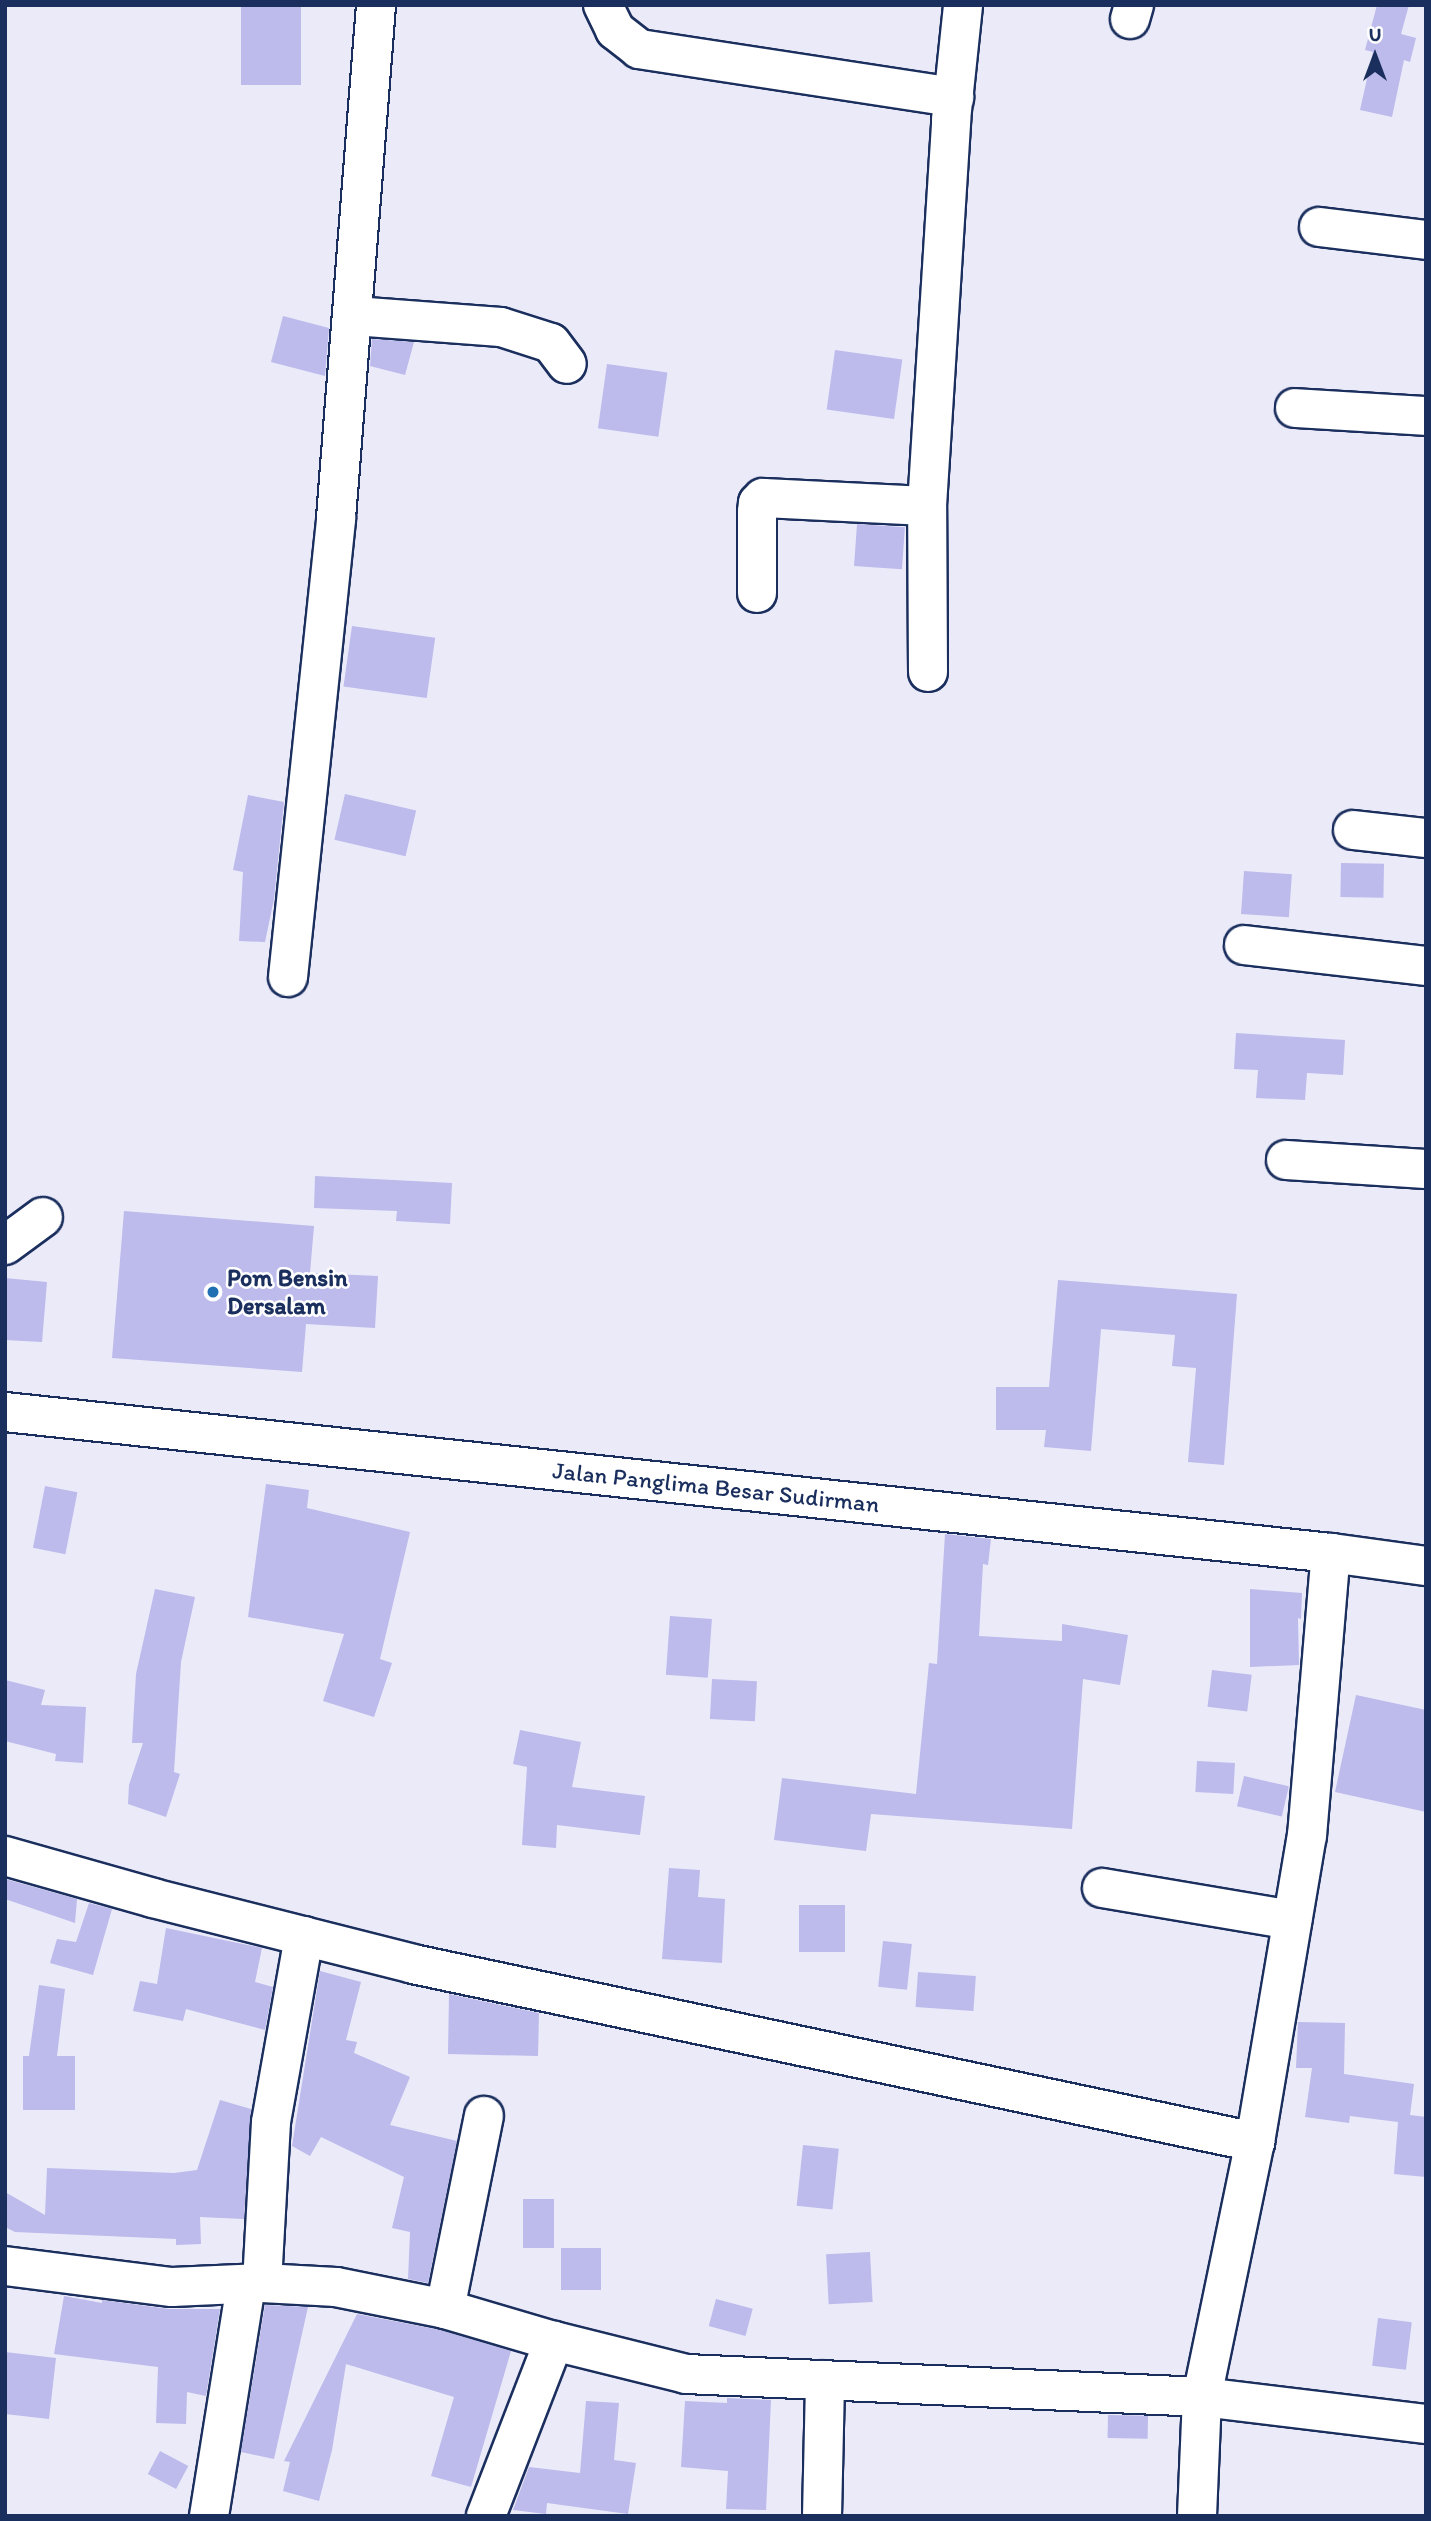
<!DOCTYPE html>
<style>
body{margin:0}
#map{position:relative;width:1431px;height:2521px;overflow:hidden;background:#ebeaf9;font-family:Itim,sans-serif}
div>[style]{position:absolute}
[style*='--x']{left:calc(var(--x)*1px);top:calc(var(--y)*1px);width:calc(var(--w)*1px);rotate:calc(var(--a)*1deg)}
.building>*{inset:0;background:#bdbaec;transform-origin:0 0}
.roads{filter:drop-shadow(2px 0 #1b2f5e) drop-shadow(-2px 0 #1b2f5e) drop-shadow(0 2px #1b2f5e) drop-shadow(0 -2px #1b2f5e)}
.minor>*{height:38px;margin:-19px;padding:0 19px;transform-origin:19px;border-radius:19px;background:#fff}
.major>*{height:38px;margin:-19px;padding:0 19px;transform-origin:19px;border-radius:19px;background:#fff}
.dots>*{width:19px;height:19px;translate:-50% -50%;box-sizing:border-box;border:4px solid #fff;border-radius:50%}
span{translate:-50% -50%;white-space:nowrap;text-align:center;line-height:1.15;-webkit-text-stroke:5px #fff;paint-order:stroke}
.poi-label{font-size:24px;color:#1b2f5e;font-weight:700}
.left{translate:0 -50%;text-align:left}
.street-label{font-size:24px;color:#1b2f5e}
.frame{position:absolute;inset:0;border:7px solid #1b2f5e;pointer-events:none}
.north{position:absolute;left:1340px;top:21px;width:70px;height:70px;-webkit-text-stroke:5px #fff;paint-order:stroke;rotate:0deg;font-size:19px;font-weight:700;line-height:28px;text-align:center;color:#1b2f5e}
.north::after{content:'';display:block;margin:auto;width:24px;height:32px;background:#1b2f5e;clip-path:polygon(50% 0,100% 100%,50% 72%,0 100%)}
</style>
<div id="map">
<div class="building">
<i style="left:241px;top:5px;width:60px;height:80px"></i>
<i style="clip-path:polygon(1377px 5px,1409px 5px,1401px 34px,1416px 38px,1410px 62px,1404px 60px,1392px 117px,1360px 110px,1373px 52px,1365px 50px)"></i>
<i style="clip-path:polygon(283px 316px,329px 328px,325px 376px,271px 362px)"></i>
<i style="clip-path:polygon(372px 339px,414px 342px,405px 375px,370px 366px)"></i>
<i style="left:835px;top:350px;width:68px;height:60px;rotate:8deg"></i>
<i style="left:607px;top:364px;width:61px;height:65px;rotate:8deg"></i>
<i style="left:857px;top:524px;width:48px;height:42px;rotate:4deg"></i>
<i style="left:352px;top:626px;width:84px;height:61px;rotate:8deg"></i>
<i style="left:345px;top:794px;width:73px;height:47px;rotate:13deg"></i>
<i style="clip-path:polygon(248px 795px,284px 802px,274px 899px,265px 942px,239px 941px,243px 872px,233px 870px)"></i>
<i style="left:1341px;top:863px;width:43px;height:34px;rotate:1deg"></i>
<i style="left:1244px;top:871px;width:48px;height:43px;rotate:4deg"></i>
<i style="clip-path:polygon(1236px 1033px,1345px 1040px,1343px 1075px,1307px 1073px,1305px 1100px,1256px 1098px,1258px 1070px,1234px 1069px)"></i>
<i style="clip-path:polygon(315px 1176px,452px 1183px,450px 1224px,396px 1221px,397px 1211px,314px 1208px)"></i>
<i style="clip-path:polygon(124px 1211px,314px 1226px,310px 1273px,378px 1276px,375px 1328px,306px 1324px,302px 1372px,112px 1358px)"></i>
<i style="clip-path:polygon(5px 1278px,47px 1282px,42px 1342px,5px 1340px)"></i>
<i style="clip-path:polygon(1058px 1280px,1237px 1294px,1224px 1465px,1188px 1462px,1196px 1368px,1172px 1366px,1175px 1335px,1101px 1329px,1091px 1451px,1044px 1447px,1046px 1430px,996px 1430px,996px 1387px,1049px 1387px)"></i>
<i style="clip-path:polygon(266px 1484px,309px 1490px,307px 1508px,410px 1532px,380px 1659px,392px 1663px,374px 1717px,323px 1701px,344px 1634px,248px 1617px)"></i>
<i style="left:45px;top:1486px;width:33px;height:63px;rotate:11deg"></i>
<i style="clip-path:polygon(945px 1534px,991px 1539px,988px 1565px,983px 1564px,979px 1636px,1062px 1641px,1062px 1624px,1128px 1635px,1120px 1685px,1083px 1679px,1072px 1829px,871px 1814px,866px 1851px,774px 1840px,782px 1778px,916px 1794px,929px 1663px,937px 1664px)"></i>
<i style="clip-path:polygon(155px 1589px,195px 1597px,181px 1662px,174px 1772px,180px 1774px,166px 1817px,128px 1804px,129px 1785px,143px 1743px,132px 1743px,136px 1674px)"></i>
<i style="clip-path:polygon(1250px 1589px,1302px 1593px,1301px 1619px,1298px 1618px,1299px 1665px,1250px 1667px)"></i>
<i style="left:670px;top:1616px;width:42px;height:59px;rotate:4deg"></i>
<i style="left:1212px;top:1670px;width:40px;height:37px;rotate:7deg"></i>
<i style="left:712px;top:1679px;width:45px;height:40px;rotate:3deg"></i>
<i style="clip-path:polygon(5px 1680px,45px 1690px,41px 1705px,86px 1707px,83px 1763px,55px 1761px,56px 1754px,5px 1741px)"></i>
<i style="clip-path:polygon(1356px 1695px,1426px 1710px,1426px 1812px,1335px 1792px)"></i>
<i style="clip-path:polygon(520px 1730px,581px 1742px,572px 1787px,645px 1796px,640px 1835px,557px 1825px,556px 1848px,522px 1845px,527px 1767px,513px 1764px)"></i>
<i style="left:1197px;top:1761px;width:38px;height:31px;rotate:3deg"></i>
<i style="left:1244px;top:1776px;width:46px;height:31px;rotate:13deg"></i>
<i style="clip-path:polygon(669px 1868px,700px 1870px,698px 1897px,725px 1899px,722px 1963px,662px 1959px)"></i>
<i style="clip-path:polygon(5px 1879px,77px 1899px,75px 1923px,5px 1899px)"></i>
<i style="clip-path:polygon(89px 1903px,112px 1909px,93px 1975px,50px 1963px,57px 1939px,76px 1942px)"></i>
<i style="left:799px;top:1905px;width:46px;height:47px"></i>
<i style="clip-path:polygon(166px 1928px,262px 1948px,255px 1982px,273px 1987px,265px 2030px,186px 2009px,183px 2021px,133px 2011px,140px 1981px,157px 1984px)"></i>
<i style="left:883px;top:1941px;width:29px;height:46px;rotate:6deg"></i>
<i style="clip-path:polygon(320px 1971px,361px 1982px,346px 2040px,357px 2042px,354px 2053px,410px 2077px,390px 2125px,457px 2141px,428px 2283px,408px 2279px,410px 2232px,392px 2228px,404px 2177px,321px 2137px,310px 2156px,292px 2146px)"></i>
<i style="left:918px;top:1972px;width:58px;height:35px;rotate:4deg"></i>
<i style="clip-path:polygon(39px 1985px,65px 1989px,57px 2056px,75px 2056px,75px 2110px,23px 2110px,23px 2056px,29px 2056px)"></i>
<i style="clip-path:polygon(449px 1994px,539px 2013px,538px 2056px,448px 2054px)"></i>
<i style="clip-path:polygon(1298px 2022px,1345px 2023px,1344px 2074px,1414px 2084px,1410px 2115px,1426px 2117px,1426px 2177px,1394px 2174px,1398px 2122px,1350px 2116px,1349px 2123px,1305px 2117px,1312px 2068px,1296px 2068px)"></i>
<i style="clip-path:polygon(220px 2100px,251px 2109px,244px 2219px,200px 2217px,201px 2244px,176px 2245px,176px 2239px,15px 2232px,5px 2227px,5px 2192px,45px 2215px,47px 2168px,174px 2173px,197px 2170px)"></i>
<i style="left:803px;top:2145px;width:36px;height:61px;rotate:6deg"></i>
<i style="left:523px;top:2199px;width:31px;height:49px"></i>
<i style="left:561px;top:2248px;width:40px;height:42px"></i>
<i style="left:870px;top:2252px;width:50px;height:44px;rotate:87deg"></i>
<i style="clip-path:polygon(64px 2296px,102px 2303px,102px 2300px,169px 2309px,220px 2309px,206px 2396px,187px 2392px,186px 2424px,156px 2423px,158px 2367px,54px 2354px)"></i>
<i style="left:716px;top:2299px;width:38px;height:28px;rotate:15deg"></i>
<i style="clip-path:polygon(265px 2305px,308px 2307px,274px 2459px,241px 2452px)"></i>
<i style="clip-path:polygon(357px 2314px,440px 2330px,511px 2351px,471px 2487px,431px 2476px,454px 2397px,346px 2364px,332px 2450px,319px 2501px,283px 2491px,290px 2462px,284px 2461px)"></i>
<i style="left:1378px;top:2318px;width:34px;height:48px;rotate:7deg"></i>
<i style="clip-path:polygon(5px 2352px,56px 2358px,49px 2419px,5px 2414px)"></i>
<i style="clip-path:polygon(727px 2398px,771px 2400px,766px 2510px,726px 2509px,728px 2471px,681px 2467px,685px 2401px,727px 2403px)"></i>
<i style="clip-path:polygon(586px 2401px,619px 2403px,614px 2460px,636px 2463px,628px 2514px,547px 2503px,546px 2514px,513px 2510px,529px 2467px,580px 2473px)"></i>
<i style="left:1108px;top:2415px;width:40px;height:23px;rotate:1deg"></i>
<i style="left:160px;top:2451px;width:32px;height:26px;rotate:28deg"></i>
</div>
<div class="roads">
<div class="minor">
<i style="--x:603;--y:5;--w:28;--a:64"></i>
<i style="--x:615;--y:30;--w:31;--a:38"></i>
<i style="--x:639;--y:49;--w:319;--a:8.7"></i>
<i style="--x:1130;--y:19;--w:15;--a:-74"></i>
<i style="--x:1319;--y:227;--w:108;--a:6.9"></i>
<i style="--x:354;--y:316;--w:147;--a:4.3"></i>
<i style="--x:501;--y:327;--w:52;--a:17.7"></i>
<i style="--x:551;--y:343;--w:26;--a:53"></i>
<i style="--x:1295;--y:408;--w:131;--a:3.5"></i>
<i style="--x:757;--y:593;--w:81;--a:-90"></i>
<i style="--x:757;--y:512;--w:9;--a:-84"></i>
<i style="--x:758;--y:503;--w:7;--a:-45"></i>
<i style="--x:763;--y:498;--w:164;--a:2.8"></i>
<i style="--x:928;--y:672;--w:166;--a:-90.3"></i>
<i style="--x:927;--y:506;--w:387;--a:-86.4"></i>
<i style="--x:951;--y:120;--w:116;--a:-84"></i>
<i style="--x:1353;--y:830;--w:73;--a:6.3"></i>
<i style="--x:1244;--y:945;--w:183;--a:6.6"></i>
<i style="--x:288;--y:977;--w:462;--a:-84"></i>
<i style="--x:336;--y:518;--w:515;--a:-85.54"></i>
<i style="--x:1286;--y:1160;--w:140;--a:3.7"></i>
<i style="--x:5;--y:1245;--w:47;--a:-36.4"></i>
<i style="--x:5;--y:1856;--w:154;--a:15.8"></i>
<i style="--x:153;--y:1898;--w:268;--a:14.2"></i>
<i style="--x:413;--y:1964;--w:861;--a:11.94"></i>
<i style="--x:1102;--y:1888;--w:193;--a:9.6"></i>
<i style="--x:5;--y:2266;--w:168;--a:7.2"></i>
<i style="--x:172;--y:2287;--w:90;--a:-2.5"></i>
<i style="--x:262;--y:2283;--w:74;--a:3.1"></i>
<i style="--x:336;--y:2287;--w:111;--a:11.4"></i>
<i style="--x:445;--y:2309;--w:114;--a:16.4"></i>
<i style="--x:554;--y:2341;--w:136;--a:14"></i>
<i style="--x:686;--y:2374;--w:517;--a:2.55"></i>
<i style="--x:1202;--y:2397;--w:226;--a:6.9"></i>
<i style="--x:262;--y:2283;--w:161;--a:-86.8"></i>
<i style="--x:271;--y:2122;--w:189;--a:-79.9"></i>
<i style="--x:445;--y:2309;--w:197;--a:-78.6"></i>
<i style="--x:209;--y:2516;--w:234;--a:-80.9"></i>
<i style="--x:486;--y:2516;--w:188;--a:-68.8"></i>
<i style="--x:822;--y:2516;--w:136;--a:-88.7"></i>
<i style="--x:1197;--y:2516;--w:119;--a:-87.6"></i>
<i style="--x:1202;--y:2397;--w:260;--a:-78.3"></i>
<i style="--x:1255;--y:2142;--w:310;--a:-80.4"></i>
<i style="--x:1307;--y:1836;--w:284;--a:-85.2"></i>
</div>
<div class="major">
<i style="--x:5;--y:1412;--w:1333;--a:6.07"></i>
<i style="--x:1331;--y:1553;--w:96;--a:7.8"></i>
</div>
</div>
<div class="dots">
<i style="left:213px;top:1292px;background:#1f6fb2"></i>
</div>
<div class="poi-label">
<span class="left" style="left:227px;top:1292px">Pom Bensin<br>Dersalam</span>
</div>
<div class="street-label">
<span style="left:716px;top:1487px;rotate:6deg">Jalan Panglima Besar Sudirman</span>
</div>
<div class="frame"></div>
<div class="north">U</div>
</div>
